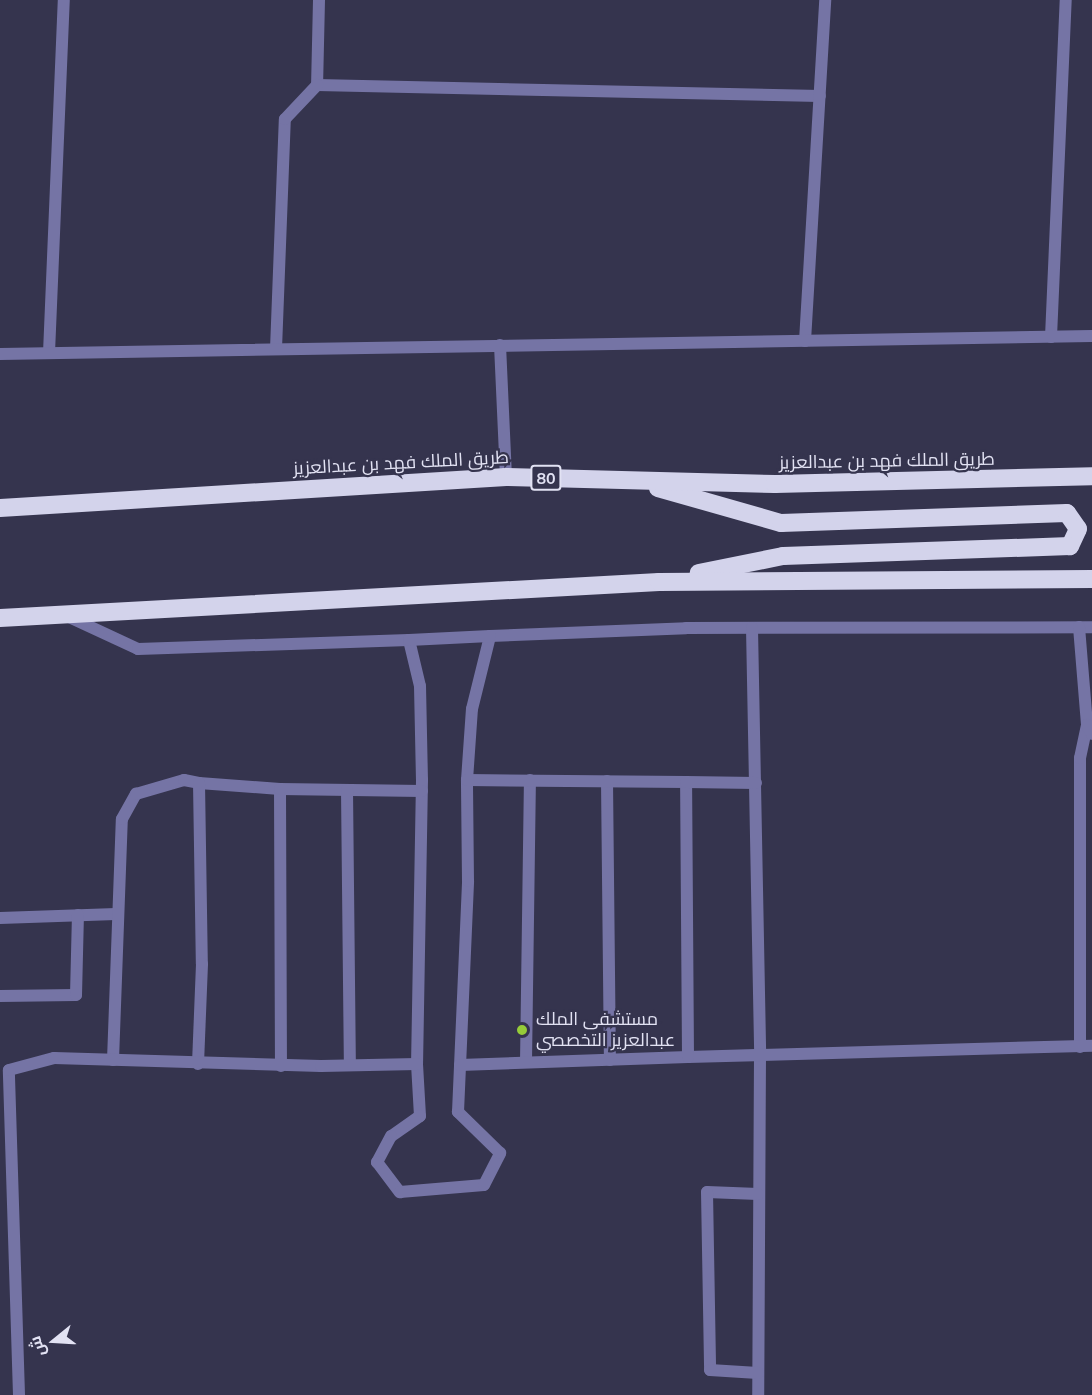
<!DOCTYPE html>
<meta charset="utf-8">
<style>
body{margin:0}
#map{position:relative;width:1092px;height:1395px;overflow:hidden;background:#35344e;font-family:Mulish,Cairo,sans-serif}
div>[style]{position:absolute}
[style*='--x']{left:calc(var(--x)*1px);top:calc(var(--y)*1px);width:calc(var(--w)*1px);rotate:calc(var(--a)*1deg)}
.lane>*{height:12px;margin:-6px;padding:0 6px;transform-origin:6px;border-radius:6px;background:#7574a5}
.street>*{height:12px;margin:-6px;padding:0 6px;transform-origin:6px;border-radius:6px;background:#7574a5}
.highway>*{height:18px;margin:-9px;padding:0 9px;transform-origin:9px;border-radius:9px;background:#d3d3eb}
.dots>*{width:16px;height:16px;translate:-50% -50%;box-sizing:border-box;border:3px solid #35344e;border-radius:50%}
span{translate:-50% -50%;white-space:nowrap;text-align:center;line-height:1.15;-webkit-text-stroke:4.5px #35344e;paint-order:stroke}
.shield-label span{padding:2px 4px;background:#35344e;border:2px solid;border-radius:4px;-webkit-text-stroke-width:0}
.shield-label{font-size:16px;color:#e2e2f3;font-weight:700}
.street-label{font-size:18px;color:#e2e2f3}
.poi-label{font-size:18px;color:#e2e2f3}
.left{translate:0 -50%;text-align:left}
.north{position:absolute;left:24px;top:1311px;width:60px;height:60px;-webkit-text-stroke:4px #35344e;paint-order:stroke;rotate:252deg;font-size:16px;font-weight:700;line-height:24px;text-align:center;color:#e2e2f3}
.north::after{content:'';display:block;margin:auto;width:21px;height:27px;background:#e2e2f3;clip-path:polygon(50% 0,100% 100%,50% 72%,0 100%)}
</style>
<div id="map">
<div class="lane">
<i style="--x:67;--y:616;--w:78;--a:24.9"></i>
<i style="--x:138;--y:649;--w:271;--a:-1.9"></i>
<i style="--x:409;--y:640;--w:47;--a:76.6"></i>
<i style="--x:420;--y:686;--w:94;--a:88.8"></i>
<i style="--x:422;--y:780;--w:284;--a:91"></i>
<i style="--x:417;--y:1064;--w:52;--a:86.7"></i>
<i style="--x:420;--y:1116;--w:35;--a:145"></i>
<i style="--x:391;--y:1136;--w:30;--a:118"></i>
<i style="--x:377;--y:1162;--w:38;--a:53"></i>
<i style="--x:400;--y:1192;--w:84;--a:-4.8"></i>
<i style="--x:484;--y:1185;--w:36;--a:-63"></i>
<i style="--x:500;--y:1153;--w:59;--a:-135.7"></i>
<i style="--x:458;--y:1112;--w:231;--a:-87.5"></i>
<i style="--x:468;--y:881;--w:101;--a:-90.6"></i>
<i style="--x:467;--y:780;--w:71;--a:-86"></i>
<i style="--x:472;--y:709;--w:75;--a:-76.1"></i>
<i style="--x:490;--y:636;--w:196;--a:-2.3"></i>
<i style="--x:686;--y:628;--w:406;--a:-0.1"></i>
<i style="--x:1079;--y:627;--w:98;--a:85.3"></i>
<i style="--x:752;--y:628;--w:427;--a:88.9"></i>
<i style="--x:760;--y:1055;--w:340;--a:90.3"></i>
<i style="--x:409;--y:640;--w:81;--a:-2.8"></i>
<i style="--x:607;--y:781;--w:279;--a:89.4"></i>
<i style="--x:199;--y:783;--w:81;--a:4.2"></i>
<i style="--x:280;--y:789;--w:277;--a:89.8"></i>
<i style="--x:280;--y:789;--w:142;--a:0.8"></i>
<i style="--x:347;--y:790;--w:275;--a:89.4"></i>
<i style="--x:0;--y:918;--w:116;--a:-2"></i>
<i style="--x:0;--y:996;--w:76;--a:-0.8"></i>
<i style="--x:76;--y:995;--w:80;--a:-88.6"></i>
<i style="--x:1080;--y:1047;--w:289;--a:-90"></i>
<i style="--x:1080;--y:758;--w:34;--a:-78"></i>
<i style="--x:1087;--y:725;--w:10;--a:61"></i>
<i style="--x:688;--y:1057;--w:404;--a:-1.6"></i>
<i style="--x:113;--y:1060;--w:241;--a:-87.9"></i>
<i style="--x:122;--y:819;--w:29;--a:-61"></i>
<i style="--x:136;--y:794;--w:50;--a:-16.3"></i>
<i style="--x:184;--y:780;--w:15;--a:11"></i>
<i style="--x:199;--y:783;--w:181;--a:89.1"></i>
<i style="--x:202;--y:964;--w:100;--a:92.3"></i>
<i style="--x:526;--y:1062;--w:282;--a:-89.2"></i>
<i style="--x:460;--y:1065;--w:228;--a:-2"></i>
<i style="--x:688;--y:1057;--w:275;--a:-90.4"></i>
<i style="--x:686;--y:782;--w:219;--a:-179.5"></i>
<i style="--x:758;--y:1194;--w:51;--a:-177.8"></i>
<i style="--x:707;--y:1192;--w:178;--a:89"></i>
<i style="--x:710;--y:1370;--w:48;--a:3.6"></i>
<i style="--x:19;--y:1395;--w:325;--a:-91.8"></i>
<i style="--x:9;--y:1070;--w:47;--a:-14.9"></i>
<i style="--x:54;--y:1058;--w:267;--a:1.7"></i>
<i style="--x:321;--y:1066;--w:96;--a:-1.2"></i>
</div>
<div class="street">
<i style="--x:319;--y:0;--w:85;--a:91.3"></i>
<i style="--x:317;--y:85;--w:503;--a:1.25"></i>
<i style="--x:1051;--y:337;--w:337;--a:-87.5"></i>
<i style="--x:805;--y:341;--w:342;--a:-86.6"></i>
<i style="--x:500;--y:345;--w:132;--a:87.4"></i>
<i style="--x:276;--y:349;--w:230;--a:-87.8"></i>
<i style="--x:285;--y:119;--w:47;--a:-46.7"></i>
<i style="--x:49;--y:353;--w:353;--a:-87.6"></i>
<i style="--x:0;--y:354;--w:1092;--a:-0.94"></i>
<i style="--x:686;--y:782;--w:70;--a:0.8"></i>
</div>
<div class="highway">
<i style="--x:658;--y:488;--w:128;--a:15.9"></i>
<i style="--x:781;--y:523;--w:286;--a:-2"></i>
<i style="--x:1067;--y:513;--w:19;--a:55"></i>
<i style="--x:1078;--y:529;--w:19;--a:115"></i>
<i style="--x:1070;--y:546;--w:287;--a:178"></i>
<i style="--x:783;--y:556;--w:86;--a:168.6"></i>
<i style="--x:0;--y:508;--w:507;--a:-3.51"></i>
<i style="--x:506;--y:477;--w:269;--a:1.5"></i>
<i style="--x:775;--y:484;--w:317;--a:-1.4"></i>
<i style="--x:0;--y:618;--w:660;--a:-3.13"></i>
<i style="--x:659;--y:582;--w:433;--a:-0.4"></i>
</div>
<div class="dots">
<i style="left:522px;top:1030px;background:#96cc39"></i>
</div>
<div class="shield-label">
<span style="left:546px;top:478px">80</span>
</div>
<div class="street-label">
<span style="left:887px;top:461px;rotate:-1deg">طريق الملك فهد بن عبدالعزيز</span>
<span style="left:401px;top:463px;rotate:-3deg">طريق الملك فهد بن عبدالعزيز</span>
</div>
<div class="poi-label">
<span class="left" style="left:536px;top:1030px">مستشفى الملك<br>عبدالعزيز التخصصي</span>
</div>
<div class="north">ش</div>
</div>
